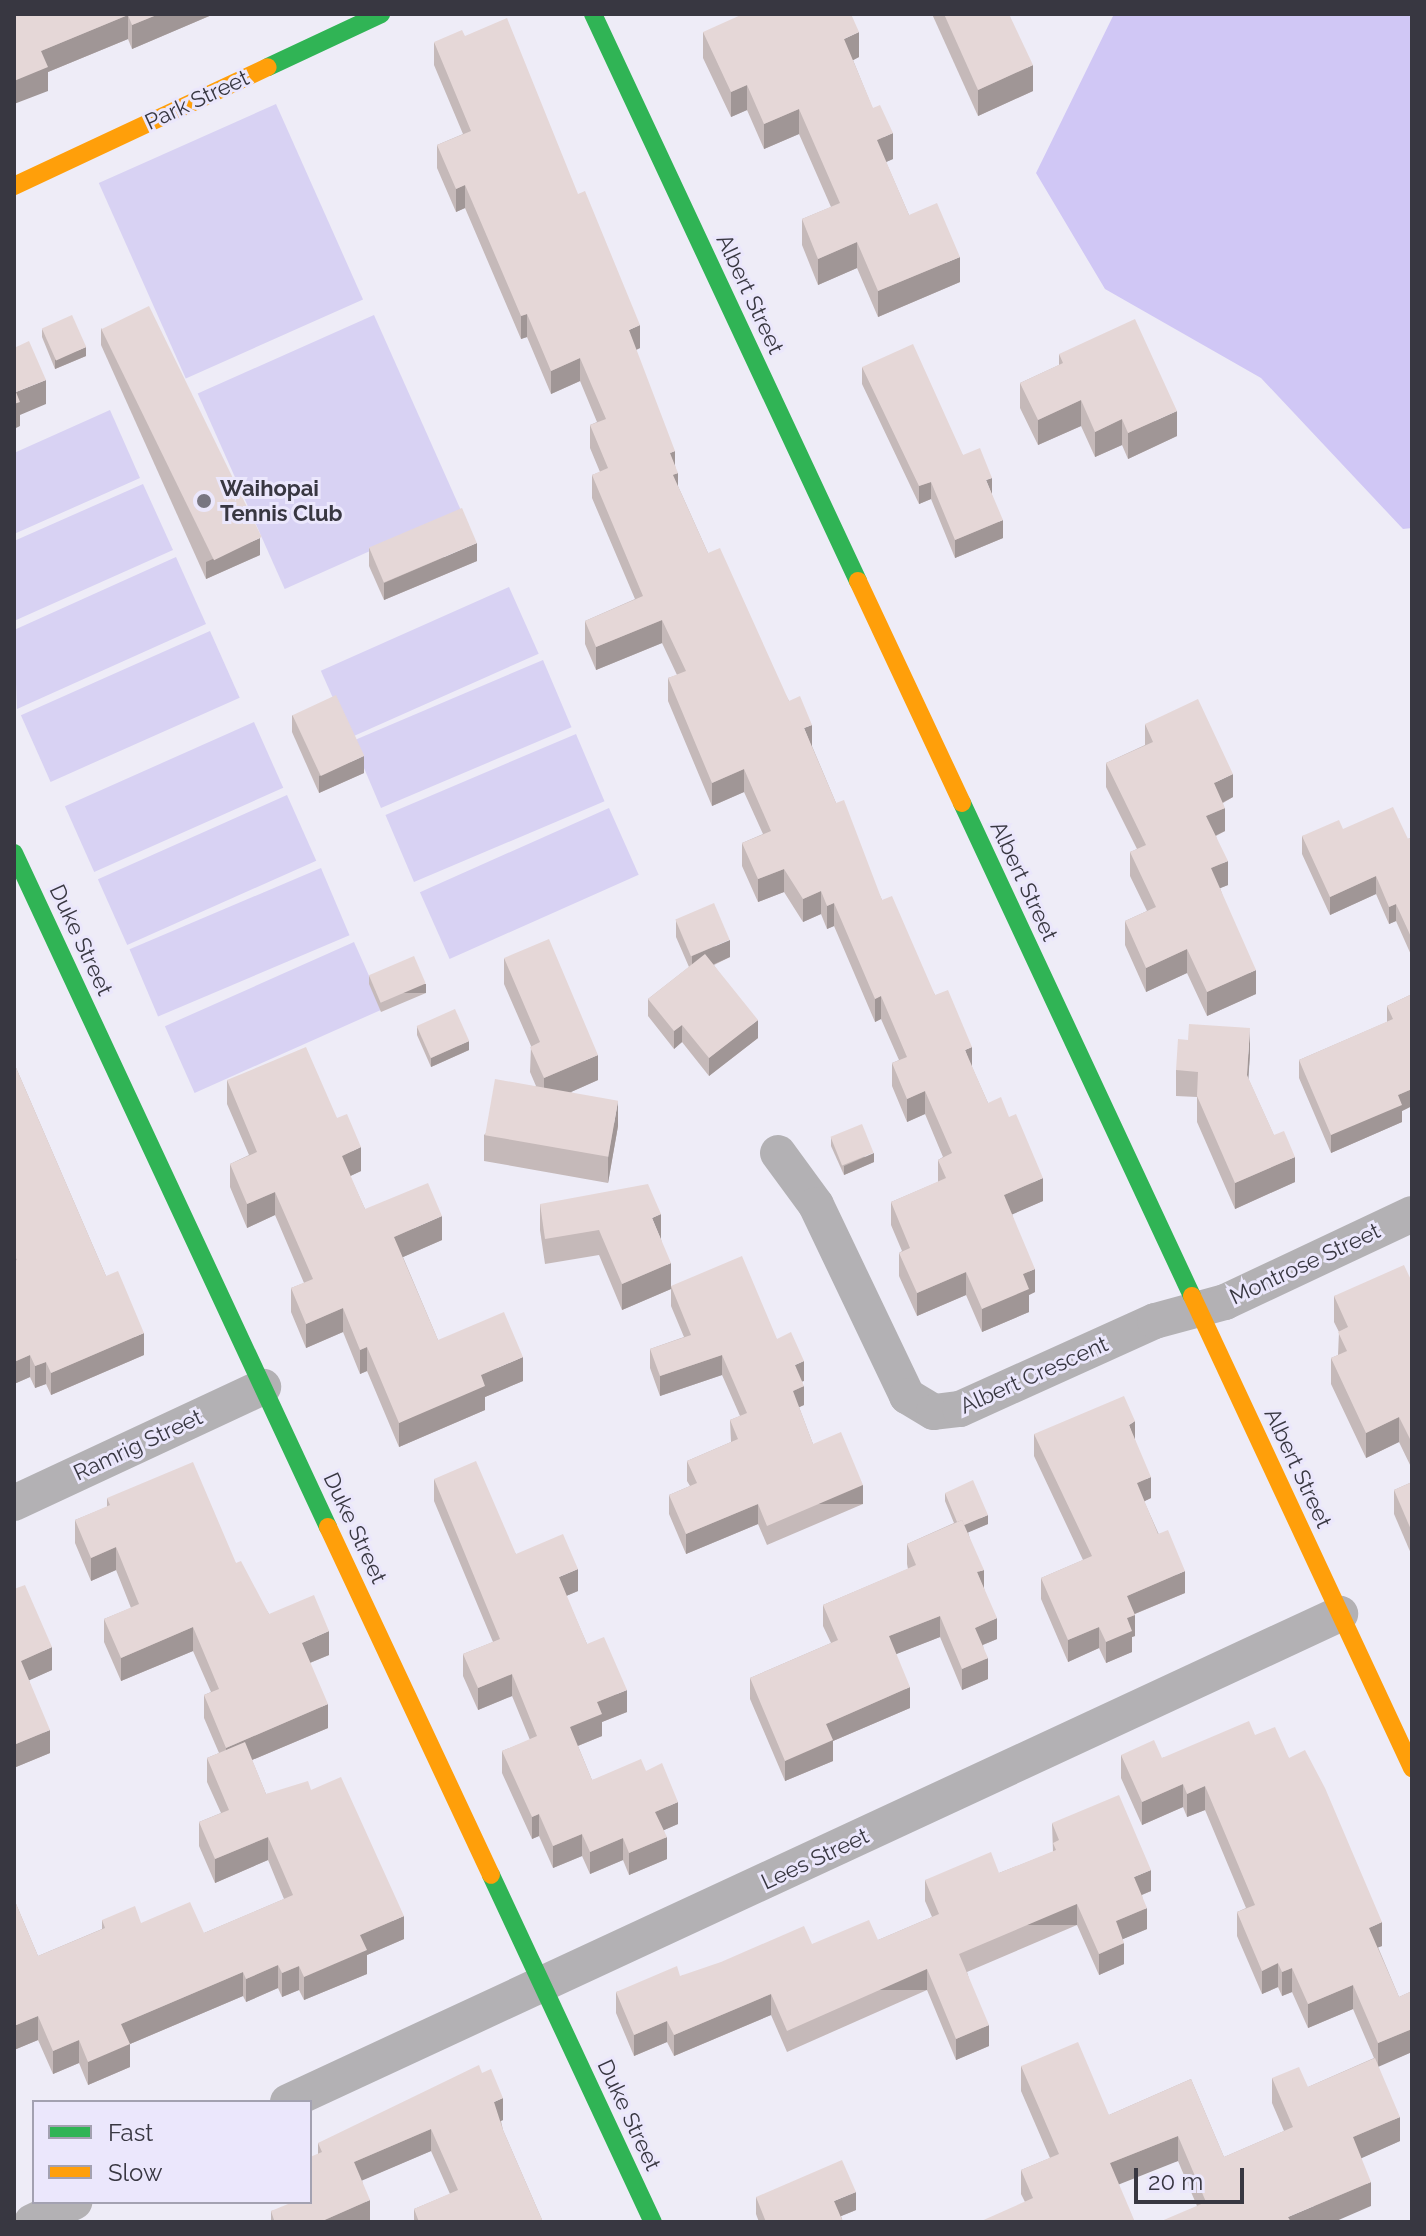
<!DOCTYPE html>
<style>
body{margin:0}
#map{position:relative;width:1426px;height:2236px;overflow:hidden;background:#eeecf7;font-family:Raleway,sans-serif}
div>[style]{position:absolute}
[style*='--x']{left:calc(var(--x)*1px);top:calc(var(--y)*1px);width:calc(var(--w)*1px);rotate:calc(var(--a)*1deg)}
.green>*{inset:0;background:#d8d2f3;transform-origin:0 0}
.forest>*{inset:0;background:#d0c7f5}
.street>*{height:36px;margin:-18px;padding:0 18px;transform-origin:18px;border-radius:18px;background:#b3b1b4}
.fast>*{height:18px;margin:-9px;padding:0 9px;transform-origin:9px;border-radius:9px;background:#30b455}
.slow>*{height:18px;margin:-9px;padding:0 9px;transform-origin:9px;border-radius:9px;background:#ff9f0a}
.wall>*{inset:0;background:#c5b9b9}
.shaded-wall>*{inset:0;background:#a09696;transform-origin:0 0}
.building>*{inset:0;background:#e5d7d7;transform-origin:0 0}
.dots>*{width:22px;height:22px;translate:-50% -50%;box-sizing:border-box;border:4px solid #ebe7fc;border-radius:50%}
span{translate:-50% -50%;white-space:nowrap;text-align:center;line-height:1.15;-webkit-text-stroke:6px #ebe7fc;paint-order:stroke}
.street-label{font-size:22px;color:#383741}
.poi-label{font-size:22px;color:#383741;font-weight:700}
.left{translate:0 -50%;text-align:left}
.frame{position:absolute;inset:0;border:16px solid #383741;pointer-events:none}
.legend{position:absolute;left:32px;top:2100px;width:280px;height:104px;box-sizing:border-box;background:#ebe7fc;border:2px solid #a3a1b1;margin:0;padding:10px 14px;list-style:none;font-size:24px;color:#383741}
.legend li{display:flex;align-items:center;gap:16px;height:40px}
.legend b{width:40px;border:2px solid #a3a1b1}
.scale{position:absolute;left:1134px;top:2168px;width:110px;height:36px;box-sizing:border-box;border:4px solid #383741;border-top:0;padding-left:10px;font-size:24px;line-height:28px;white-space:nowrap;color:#383741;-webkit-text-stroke:6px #ebe7fc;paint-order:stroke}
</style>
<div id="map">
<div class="green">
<i style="left:276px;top:104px;width:214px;height:194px;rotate:66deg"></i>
<i style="left:374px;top:315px;width:214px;height:193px;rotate:66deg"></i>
<i style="clip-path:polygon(110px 410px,140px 478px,14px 534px,14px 453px)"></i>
<i style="clip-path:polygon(143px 484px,173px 550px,14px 621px,14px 541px)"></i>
<i style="clip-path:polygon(176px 557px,206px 624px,17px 709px,14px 630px)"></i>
<i style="left:509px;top:587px;width:73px;height:206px;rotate:66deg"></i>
<i style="left:210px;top:631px;width:73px;height:207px;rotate:66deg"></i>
<i style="left:543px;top:660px;width:73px;height:207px;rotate:67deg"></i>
<i style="left:254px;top:722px;width:72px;height:207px;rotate:66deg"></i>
<i style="left:576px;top:734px;width:73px;height:207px;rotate:67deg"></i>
<i style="left:287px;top:795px;width:72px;height:207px;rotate:66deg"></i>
<i style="left:609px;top:808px;width:73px;height:207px;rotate:66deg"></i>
<i style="left:321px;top:868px;width:73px;height:208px;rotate:67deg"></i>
<i style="left:354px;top:942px;width:73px;height:207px;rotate:66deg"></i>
</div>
<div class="forest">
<i style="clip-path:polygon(1114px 14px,1412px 14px,1412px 528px,1403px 529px,1261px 378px,1105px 289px,1036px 173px)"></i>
</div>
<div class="street">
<i style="--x:778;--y:1153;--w:64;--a:53.8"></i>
<i style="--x:816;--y:1205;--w:212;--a:64.5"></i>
<i style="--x:907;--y:1396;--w:31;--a:31"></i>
<i style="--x:934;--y:1412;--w:26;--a:-7"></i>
<i style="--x:960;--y:1409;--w:214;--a:-24.3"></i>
<i style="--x:1155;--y:1321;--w:73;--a:-15.2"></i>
<i style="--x:1225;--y:1302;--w:207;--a:-25.2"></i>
<i style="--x:14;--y:1503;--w:275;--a:-25"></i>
<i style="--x:288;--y:2102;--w:1160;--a:-24.89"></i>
<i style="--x:32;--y:2222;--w:47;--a:-25.5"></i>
</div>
<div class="fast">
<i style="--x:593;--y:14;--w:626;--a:64.95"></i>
<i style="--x:268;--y:67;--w:125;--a:-25.1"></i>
<i style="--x:962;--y:803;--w:544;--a:64.99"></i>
<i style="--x:14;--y:853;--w:744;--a:65.02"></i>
<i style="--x:491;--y:1875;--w:383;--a:65"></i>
</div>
<div class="slow">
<i style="--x:14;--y:186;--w:280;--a:-25.1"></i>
<i style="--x:858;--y:581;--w:245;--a:64.9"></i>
<i style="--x:1192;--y:1296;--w:521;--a:65.01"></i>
<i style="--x:328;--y:1527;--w:384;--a:64.9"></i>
</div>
<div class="wall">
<i style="clip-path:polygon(14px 14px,214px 14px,132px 49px,128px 39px,48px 72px,48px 91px)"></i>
<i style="clip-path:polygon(932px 14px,1009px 14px,1033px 91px,978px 116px)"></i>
<i style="clip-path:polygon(703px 32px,859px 57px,853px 60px,893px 159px,886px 162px,909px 215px,960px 282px,878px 317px,857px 268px,818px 285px,802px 245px,802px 219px,831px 207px,799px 134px,764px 149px,747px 110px,731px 117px,703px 58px)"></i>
<i style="clip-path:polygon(434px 42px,640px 348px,636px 350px,675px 465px,678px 486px,708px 553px,789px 701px,812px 746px,836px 803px,882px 900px,935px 995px,972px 1067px,988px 1103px,1043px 1201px,1012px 1214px,1035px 1292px,1029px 1295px,1029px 1312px,982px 1332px,966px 1295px,917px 1316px,899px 1276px,899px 1253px,902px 1251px,891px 1225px,891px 1202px,938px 1182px,938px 1160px,943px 1157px,925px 1114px,907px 1122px,892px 1086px,892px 1063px,899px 1060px,881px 1019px,875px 1022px,834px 926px,827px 929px,821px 914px,803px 922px,784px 892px,758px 902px,742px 866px,742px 843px,763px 834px,744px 792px,712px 806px,668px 701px,668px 678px,677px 675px,662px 643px,596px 670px,585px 644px,585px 621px,635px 599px,592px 498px,592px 475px,600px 472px,590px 448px,590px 425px,597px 422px,580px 381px,551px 394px,527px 337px,521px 339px,465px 208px,456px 212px,437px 168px,437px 145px,463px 134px,434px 65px)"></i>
<i style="clip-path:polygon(101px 328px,260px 555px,206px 579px,101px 345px)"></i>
<i style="clip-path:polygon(42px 329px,86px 356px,55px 369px,42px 337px)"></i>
<i style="clip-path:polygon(1059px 354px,1177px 436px,1128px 459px,1122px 445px,1095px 457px,1081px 426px,1038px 445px,1020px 408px,1020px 383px,1059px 365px)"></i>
<i style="clip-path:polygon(862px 367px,963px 455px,992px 495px,1003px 538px,955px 558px,931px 499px,919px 504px,862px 384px)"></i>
<i style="clip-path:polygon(369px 548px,477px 561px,384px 600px,369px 566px)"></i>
<i style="clip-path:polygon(292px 715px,364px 773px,319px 793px,292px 732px)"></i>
<i style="clip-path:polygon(1145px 724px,1233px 797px,1223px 803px,1225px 831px,1216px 836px,1228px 885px,1220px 888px,1256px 994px,1207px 1016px,1187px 973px,1146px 992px,1125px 945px,1125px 921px,1147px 911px,1130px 876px,1130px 852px,1137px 849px,1106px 787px,1106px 763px,1145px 745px)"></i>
<i style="clip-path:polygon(1343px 829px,1408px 839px,1412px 837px,1412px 957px,1396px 921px,1389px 924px,1376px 894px,1330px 915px,1302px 854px,1302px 836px)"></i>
<i style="clip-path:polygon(676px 920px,730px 957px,714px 965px,758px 1038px,709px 1076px,682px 1042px,674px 1049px,648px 1016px,648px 999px,689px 967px,676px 937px)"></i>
<i style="clip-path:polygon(504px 958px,598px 1080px,571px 1092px,618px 1126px,608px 1183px,484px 1161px,484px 1135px,536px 1086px,530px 1072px,531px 1046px,504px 984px)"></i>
<i style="clip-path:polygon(369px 976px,426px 993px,381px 1012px,369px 984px)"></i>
<i style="clip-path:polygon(1412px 994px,1412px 1106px,1402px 1111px,1402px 1122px,1331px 1153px,1299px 1078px,1299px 1060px,1387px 1022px,1387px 1006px)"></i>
<i style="clip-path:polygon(417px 1026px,469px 1050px,431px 1067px,417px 1035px)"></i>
<i style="clip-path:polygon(1250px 1054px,1248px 1078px,1295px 1182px,1235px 1209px,1197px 1122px,1197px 1097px,1176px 1096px,1176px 1070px)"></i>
<i style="clip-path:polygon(14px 1063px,106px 1276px,144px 1355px,51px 1395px,46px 1384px,35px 1388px,30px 1377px,14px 1384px)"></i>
<i style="clip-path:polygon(227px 1080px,337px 1118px,361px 1171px,350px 1176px,365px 1209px,442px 1240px,403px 1257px,438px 1340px,523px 1381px,485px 1397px,485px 1410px,399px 1447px,367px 1371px,360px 1374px,343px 1332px,306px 1348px,291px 1312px,291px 1288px,304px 1283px,275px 1215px,247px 1228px,230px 1187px,230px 1164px,249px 1155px,227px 1104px)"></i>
<i style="clip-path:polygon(831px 1137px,874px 1162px,844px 1175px,831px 1146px)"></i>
<i style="clip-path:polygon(540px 1204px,661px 1239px,671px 1286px,777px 1339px,804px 1381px,802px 1381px,804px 1405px,799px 1407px,813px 1444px,863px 1504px,767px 1545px,758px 1524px,686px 1554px,669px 1514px,669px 1495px,690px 1486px,687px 1481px,687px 1461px,731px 1442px,730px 1420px,740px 1416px,722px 1375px,660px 1396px,650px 1368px,650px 1349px,684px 1337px,671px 1306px,671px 1289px,622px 1310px,599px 1255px,545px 1264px,540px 1230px)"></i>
<i style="clip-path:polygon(1412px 1282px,1412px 1469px,1399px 1442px,1366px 1458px,1331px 1384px,1331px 1358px,1338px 1355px,1339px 1332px,1334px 1322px,1334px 1296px)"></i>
<i style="clip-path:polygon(1034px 1434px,1135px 1440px,1151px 1498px,1144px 1501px,1185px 1593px,1135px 1614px,1135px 1636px,1132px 1637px,1132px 1652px,1106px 1663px,1099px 1648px,1068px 1662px,1041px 1599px,1041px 1578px,1083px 1560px,1034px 1456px)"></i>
<i style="clip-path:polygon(434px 1479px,516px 1554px,578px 1591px,566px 1596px,587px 1644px,627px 1712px,602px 1722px,602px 1736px,578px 1746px,592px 1780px,646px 1771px,678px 1824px,664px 1830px,667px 1859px,629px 1875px,623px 1860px,590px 1874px,582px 1856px,553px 1868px,539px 1836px,532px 1839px,502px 1773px,502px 1751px,530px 1740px,512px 1696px,478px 1710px,463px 1676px,463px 1654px,493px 1642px,434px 1501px)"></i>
<i style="clip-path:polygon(1412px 1482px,1412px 1556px,1394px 1514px,1394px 1490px)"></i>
<i style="clip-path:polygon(945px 1493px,988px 1524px,968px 1532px,984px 1588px,997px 1639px,983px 1645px,988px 1679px,962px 1690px,940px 1637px,896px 1654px,910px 1708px,833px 1741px,833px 1761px,785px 1781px,750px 1699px,750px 1678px,831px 1643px,823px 1626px,823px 1605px,908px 1569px,907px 1564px,907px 1544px,954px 1523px,945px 1501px)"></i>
<i style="clip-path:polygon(107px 1498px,236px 1563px,269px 1614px,329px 1655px,310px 1663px,328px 1728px,252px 1760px,266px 1794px,311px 1790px,404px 1939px,367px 1955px,367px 1974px,304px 2000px,299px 1990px,282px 1997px,278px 1988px,246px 2002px,243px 1996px,130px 2044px,130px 2067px,88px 2085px,79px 2063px,53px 2074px,38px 2040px,14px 2050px,14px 1899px,38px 1956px,102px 1929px,102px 1920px,141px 1923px,204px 1933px,284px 1899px,268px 1860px,215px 1883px,199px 1846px,199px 1822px,221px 1813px,207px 1782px,207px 1758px,219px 1753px,204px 1718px,204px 1695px,211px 1692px,193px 1651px,121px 1681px,104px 1642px,104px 1619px,131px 1608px,116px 1570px,91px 1581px,75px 1543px,75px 1520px,107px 1507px)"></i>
<i style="clip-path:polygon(14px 1589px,52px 1670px,29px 1680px,50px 1753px,16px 1767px,14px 1761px)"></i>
<i style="clip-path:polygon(1255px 1735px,1289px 1758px,1382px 1946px,1378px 1947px,1399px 1997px,1412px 1991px,1412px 2052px,1378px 2066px,1400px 2141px,1361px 2158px,1371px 2206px,1197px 2206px,1178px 2161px,1025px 2202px,1021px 2194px,1021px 2170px,1050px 2158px,1021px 2091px,1021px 2066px,1109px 2115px,1191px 2079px,1224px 2157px,1284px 2131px,1272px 2103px,1272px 2078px,1308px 2087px,1374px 2058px,1353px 2009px,1308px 2028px,1292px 1992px,1282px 1996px,1278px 1987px,1262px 1994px,1237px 1936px,1237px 1912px,1246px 1908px,1205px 1810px,1187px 1817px,1183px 1807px,1142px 1825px,1121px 1778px,1121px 1755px,1162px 1758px)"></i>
<i style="clip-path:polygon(1052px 1823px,1151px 1891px,1142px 1895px,1147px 1929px,1123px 1939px,1124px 1964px,1099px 1975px,1077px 1925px,967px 1972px,989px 2046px,956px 2060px,927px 1990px,787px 2052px,771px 2015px,674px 2056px,667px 2042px,634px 2056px,616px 2013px,616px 1992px,812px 1944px,878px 1940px,932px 1917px,925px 1901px,925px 1880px,999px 1873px,1053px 1852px)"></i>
<i style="clip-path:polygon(1411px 2113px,1412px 2113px,1412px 2134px,1411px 2131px)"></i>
<i style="clip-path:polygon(503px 2120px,501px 2121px,503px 2130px,543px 2222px,414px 2222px,414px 2209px,450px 2194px,431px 2151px,362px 2180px,370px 2222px,271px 2222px,271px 2211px,310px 2202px,318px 2154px,318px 2143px)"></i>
<i style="clip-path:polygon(756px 2197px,856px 2210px,841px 2216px,843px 2222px,759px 2222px,756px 2214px)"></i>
</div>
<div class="shaded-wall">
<i style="clip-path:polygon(159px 14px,214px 14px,132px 49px,132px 25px)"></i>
<i style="clip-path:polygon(128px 15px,128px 39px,48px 72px,48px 91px,14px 104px,14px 81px,41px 51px)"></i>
<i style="clip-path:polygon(859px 32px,859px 57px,844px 65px,844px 39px)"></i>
<i style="clip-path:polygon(1033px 65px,1033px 91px,978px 116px,978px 90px)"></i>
<i style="clip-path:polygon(747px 85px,747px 110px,731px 117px,731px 92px)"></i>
<i style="clip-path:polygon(799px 109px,799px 134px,764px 149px,764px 124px)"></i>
<i style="clip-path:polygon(893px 133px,893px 159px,877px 166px,877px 140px)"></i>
<i style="clip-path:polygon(465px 185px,465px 208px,456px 212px,456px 189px)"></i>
<i style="clip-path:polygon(857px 242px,857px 268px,818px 285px,818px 259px)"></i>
<i style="clip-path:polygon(960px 257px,960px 282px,878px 317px,878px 291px)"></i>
<i style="clip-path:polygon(527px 314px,527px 337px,521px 339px,521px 316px)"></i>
<i style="clip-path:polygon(640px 325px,640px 348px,629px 353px,629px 330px)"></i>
<i style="clip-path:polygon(86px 347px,86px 356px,55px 369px,55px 360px)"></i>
<i style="clip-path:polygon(580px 358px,580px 381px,551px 394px,551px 371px)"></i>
<i style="clip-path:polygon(46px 380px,46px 404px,20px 415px,20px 426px,14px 429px,14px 404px,16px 392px)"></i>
<i style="clip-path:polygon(1081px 400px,1081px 426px,1038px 445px,1038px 420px)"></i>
<i style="clip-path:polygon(1177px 411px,1177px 436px,1128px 459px,1128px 433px)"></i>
<i style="clip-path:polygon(1122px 419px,1122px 445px,1095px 457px,1095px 432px)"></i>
<i style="clip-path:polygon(675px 451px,675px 474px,678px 473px,678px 496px,673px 498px,670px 453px)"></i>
<i style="clip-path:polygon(992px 478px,992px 495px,986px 480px)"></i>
<i style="clip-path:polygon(931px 482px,931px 499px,919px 504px,919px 486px)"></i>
<i style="clip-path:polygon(1003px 520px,1003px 538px,955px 558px,955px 540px)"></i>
<i style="clip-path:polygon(260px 538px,260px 555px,206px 579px,206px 562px)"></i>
<i style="clip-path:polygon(477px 543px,477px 561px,384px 600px,384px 583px)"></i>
<i style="clip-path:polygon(662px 620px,662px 643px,596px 670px,596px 647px)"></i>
<i style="clip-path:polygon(812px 725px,812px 748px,804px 728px)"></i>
<i style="clip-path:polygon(364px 756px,364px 773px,319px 793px,319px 776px)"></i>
<i style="clip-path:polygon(744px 769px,744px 792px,712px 806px,712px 783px)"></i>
<i style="clip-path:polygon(1233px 774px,1233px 797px,1214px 807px,1214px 783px)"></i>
<i style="clip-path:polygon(1225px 808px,1225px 831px,1206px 840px,1206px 816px)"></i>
<i style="clip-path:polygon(1228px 861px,1228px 885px,1211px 892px,1211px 868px)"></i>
<i style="clip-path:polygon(784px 869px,784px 892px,758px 902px,758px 879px)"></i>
<i style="clip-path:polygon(1376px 876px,1376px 894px,1330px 915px,1330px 897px)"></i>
<i style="clip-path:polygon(821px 891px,821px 914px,803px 922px,803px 899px)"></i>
<i style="clip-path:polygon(834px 903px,834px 926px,827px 929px,827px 906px)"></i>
<i style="clip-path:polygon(1396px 904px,1396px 921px,1389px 924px,1389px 907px)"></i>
<i style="clip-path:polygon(730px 940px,730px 957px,692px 974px,692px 956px)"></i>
<i style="clip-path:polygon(1187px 949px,1187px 973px,1146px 992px,1146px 968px)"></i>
<i style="clip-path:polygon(1256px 970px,1256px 994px,1207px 1016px,1207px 992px)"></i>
<i style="left:426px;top:984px;width:9px;height:49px;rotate:90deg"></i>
<i style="clip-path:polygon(881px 996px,881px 1019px,875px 1022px,875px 999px)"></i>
<i style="clip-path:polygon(758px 1020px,758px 1038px,709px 1076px,709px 1058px)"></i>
<i style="clip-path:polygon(682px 1025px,682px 1042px,674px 1049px,674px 1031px)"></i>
<i style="clip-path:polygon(1250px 1028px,1250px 1054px,1247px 1100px,1247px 1075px)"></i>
<i style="clip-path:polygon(469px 1041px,469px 1050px,431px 1067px,431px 1058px)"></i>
<i style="clip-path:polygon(972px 1047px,972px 1070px,965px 1050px)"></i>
<i style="clip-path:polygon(598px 1055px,598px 1080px,544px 1104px,544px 1078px)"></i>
<i style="clip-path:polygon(1412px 1089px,1412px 1106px,1402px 1111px,1402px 1122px,1331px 1153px,1331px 1135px,1398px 1095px)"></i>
<i style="clip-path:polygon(925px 1091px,925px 1114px,907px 1122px,907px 1099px)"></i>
<i style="clip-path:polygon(618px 1101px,618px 1126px,608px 1183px,608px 1158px)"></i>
<i style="clip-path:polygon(361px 1147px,361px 1171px,342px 1180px,342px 1156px)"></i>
<i style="clip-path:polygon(874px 1153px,874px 1162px,844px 1175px,844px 1166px)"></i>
<i style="clip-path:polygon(1295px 1157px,1295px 1182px,1235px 1209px,1235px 1183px)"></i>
<i style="clip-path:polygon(1043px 1178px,1043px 1201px,1004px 1218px,1004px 1195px)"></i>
<i style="clip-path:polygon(275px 1192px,275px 1215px,247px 1228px,247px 1204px)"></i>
<i style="clip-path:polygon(661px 1214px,661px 1240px,652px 1218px)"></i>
<i style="clip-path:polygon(442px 1216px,442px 1240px,394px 1261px,394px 1237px)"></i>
<i style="clip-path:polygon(671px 1263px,671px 1289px,622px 1310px,622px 1284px)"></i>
<i style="clip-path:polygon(1035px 1269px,1035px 1292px,1029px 1295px,1029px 1312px,982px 1332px,982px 1309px,1023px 1274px)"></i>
<i style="clip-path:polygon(966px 1272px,966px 1295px,917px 1316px,917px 1293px)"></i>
<i style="clip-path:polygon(343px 1308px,343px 1332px,306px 1348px,306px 1324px)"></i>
<i style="clip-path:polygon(144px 1333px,144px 1355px,51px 1395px,51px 1373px)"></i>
<i style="clip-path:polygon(367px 1347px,367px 1371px,360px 1374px,360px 1350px)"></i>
<i style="clip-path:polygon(30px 1355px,30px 1377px,14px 1384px,14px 1362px)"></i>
<i style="clip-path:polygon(722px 1355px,722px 1375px,660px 1396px,660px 1376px)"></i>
<i style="clip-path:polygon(523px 1357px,523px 1381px,485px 1397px,485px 1410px,399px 1447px,399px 1423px,481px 1375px)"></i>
<i style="clip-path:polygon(804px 1361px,804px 1381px,795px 1384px,795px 1365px)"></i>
<i style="clip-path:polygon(46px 1362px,46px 1384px,35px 1388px,35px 1366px)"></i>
<i style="clip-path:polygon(804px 1386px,804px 1405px,793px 1410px,793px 1391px)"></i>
<i style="clip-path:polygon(1399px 1417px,1399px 1442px,1366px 1458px,1366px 1433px)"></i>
<i style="clip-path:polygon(1135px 1421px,1135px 1443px,1129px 1425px)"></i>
<i style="clip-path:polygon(1151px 1477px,1151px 1498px,1137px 1505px,1137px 1483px)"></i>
<i style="left:863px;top:1485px;width:19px;height:104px;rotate:90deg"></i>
<i style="clip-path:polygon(758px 1504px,758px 1524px,686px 1554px,686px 1534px)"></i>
<i style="clip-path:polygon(988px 1515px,988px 1524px,960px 1536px,960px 1527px)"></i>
<i style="clip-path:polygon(116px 1547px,116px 1570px,91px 1581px,91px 1558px)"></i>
<i style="clip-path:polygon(578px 1569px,578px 1591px,559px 1599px,559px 1577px)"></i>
<i style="clip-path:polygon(984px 1570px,984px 1590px,977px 1572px)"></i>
<i style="clip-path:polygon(1185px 1571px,1185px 1593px,1127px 1617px,1127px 1596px)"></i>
<i style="clip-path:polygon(1135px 1615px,1135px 1636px,1132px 1637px,1132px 1652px,1106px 1663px,1106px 1642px,1127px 1618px)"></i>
<i style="clip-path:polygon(940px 1616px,940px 1637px,889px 1657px,889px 1636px)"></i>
<i style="clip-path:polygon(997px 1618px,997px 1639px,975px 1648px,975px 1628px)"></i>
<i style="clip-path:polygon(193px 1627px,193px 1651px,121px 1681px,121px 1658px)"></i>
<i style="clip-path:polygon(1099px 1627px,1099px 1648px,1068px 1662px,1068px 1640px)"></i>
<i style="clip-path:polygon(329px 1631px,329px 1655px,302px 1666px,302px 1643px)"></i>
<i style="clip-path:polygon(52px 1647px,52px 1670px,21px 1684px,21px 1661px)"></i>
<i style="clip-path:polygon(988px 1658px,988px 1679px,962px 1690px,962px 1669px)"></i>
<i style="clip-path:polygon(512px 1674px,512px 1696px,478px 1710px,478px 1688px)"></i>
<i style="clip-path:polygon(910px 1687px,910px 1708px,833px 1741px,833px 1761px,785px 1781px,785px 1761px,826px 1724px)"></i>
<i style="clip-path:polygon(627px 1690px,627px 1712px,602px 1722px,602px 1736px,570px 1749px,570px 1727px,597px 1702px)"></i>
<i style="clip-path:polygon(328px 1704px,328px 1728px,226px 1771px,226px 1748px)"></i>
<i style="clip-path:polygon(50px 1730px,50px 1753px,16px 1767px,16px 1744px)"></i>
<i style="clip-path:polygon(1183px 1784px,1183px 1807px,1142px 1825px,1142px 1802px)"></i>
<i style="clip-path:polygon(1205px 1786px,1205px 1810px,1187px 1817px,1187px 1794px)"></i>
<i style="clip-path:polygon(678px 1802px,678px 1824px,655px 1834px,655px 1812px)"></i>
<i style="clip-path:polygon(539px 1814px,539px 1836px,532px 1839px,532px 1817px)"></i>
<i style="clip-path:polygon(582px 1834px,582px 1856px,553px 1868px,553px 1846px)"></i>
<i style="clip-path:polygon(268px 1837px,268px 1860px,215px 1883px,215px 1859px)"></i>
<i style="clip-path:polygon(667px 1837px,667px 1859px,629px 1875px,629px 1853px)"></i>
<i style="clip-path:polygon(623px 1838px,623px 1860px,590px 1874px,590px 1852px)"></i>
<i style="clip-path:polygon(1151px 1870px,1151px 1891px,1134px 1898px,1134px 1877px)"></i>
<i style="left:1077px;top:1904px;width:21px;height:128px;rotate:90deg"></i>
<i style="clip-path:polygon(1147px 1908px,1147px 1929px,1116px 1942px,1116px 1921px)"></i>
<i style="clip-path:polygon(404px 1916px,404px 1939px,367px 1955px,367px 1974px,304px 2000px,304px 1977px,360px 1935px)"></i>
<i style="clip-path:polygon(1382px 1922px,1382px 1946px,1369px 1951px,1369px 1928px)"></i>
<i style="clip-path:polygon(1124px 1943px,1124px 1964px,1099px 1975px,1099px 1954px)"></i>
<i style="clip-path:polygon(1278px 1963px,1278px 1987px,1262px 1994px,1262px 1971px)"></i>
<i style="clip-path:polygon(278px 1965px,278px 1988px,246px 2002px,246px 1979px)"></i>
<i style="clip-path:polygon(299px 1966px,299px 1990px,282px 1997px,282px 1973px)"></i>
<i style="clip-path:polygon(1292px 1968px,1292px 1992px,1282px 1996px,1282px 1972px)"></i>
<i style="left:927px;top:1969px;width:21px;height:153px;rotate:90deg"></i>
<i style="clip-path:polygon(243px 1972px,243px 1996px,130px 2044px,130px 2067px,88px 2085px,88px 2062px,121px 2024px)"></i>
<i style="clip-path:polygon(1353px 1985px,1353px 2009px,1308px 2028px,1308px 2004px)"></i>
<i style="clip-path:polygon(771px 1994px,771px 2015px,674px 2056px,674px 2035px)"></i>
<i style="clip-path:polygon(38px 2016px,38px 2040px,14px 2050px,14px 2026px)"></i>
<i style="clip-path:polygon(667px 2021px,667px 2042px,634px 2056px,634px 2035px)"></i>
<i style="clip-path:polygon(989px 2025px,989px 2046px,956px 2060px,956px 2039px)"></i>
<i style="clip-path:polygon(1412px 2029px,1412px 2052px,1378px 2067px,1378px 2043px)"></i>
<i style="clip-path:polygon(79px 2040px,79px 2063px,53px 2074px,53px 2051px)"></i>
<i style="clip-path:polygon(503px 2098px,503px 2120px,494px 2124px,494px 2102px)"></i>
<i style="left:16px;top:2105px;width:23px;height:2px;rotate:90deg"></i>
<i style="clip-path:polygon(1400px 2117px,1400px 2141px,1353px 2162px,1353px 2137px)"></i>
<i style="clip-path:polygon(431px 2129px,431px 2151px,354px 2184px,354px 2162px)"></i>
<i style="clip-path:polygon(1178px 2136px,1178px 2161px,1110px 2188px,1110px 2163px)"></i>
<i style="clip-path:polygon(1371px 2182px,1371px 2206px,1334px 2222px,1288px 2222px,1288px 2217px)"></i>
<i style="clip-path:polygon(856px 2192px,856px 2210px,834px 2219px,834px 2201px)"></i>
<i style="clip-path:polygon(370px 2200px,370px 2222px,320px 2222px)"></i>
</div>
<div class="building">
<i style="clip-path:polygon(14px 14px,159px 14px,132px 25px,128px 15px,41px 51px,48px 67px,14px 81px)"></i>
<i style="clip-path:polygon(743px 14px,851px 14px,859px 32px,844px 39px,873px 108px,880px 105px,893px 133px,877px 140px,909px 215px,937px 203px,960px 257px,878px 291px,857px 242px,818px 259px,802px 219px,840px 203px,799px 109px,764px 124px,747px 85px,731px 92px,703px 32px)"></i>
<i style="clip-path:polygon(944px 14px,1009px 14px,1033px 65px,978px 90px)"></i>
<i style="clip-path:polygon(507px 18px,578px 194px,585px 191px,640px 325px,629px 330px,675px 451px,670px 453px,678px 473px,673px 475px,708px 553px,720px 548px,789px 701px,800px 696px,812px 725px,804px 728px,836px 803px,844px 800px,882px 900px,892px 896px,935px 995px,948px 990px,972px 1047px,965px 1050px,988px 1103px,1001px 1097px,1009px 1117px,1016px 1114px,1043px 1178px,1004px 1195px,1035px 1269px,1023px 1274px,1029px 1289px,982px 1309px,966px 1272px,917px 1293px,899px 1253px,910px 1248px,891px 1202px,946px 1178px,938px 1160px,952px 1153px,925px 1091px,907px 1099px,892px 1063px,907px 1057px,881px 996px,875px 999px,834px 903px,827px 906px,821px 891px,803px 899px,784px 869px,758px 879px,742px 843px,771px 831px,744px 769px,712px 783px,668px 678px,686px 671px,662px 620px,596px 647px,585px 621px,643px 596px,592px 475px,608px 468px,590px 425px,606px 419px,580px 358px,551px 371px,527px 314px,521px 316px,465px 185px,456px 189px,437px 145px,471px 131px,434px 42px,462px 30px,465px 36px)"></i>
<i style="left:149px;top:306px;width:257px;height:53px;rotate:64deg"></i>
<i style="left:72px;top:315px;width:35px;height:33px;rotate:66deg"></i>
<i style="clip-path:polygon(1135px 319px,1177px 411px,1128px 433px,1122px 419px,1095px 432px,1081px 400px,1038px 420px,1020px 383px,1063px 363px,1059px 354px)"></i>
<i style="clip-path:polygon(29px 341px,46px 380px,16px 392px,20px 402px,14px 404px,14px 348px)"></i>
<i style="clip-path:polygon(913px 344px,963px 455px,980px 448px,992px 478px,986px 480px,1003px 520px,955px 540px,931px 482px,919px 486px,862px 367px)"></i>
<i style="left:462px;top:508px;width:38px;height:101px;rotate:67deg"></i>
<i style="left:336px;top:695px;width:67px;height:48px;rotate:65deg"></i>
<i style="clip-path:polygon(1198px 699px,1233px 774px,1214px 783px,1225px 808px,1206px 816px,1228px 861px,1211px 868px,1256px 970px,1207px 992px,1187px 949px,1146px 968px,1125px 921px,1156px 907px,1130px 852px,1146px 845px,1106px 763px,1153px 742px,1145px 724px)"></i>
<i style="clip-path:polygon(1393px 807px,1408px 839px,1412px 837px,1412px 939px,1396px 904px,1389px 907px,1376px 876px,1330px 897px,1302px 836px,1339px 820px,1343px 829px)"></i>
<i style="left:714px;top:903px;width:40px;height:42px;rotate:67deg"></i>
<i style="clip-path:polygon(549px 939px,598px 1055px,544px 1078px,530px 1047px,540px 1042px,504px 958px)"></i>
<i style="clip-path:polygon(705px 954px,758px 1020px,709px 1058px,682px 1025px,674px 1031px,648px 999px)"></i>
<i style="left:414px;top:956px;width:30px;height:49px;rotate:67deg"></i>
<i style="clip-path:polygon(1412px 994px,1412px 1089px,1398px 1095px,1402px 1105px,1331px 1135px,1299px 1060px,1393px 1019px,1387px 1006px)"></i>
<i style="left:455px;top:1009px;width:35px;height:42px;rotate:66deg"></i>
<i style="clip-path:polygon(1189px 1024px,1250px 1028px,1247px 1075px,1274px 1135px,1284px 1131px,1295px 1157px,1235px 1183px,1197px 1096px,1198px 1072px,1176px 1070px,1178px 1039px,1188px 1040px)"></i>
<i style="clip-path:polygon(306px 1047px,337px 1118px,347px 1114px,361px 1147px,342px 1156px,365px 1209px,428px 1183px,442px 1216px,394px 1237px,438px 1340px,504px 1312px,523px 1357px,481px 1375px,485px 1386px,399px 1423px,367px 1347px,360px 1350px,343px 1308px,306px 1324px,291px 1288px,313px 1279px,275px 1192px,247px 1204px,230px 1164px,257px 1152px,227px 1080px)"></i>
<i style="clip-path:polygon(14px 1063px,106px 1276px,118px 1271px,144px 1333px,51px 1373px,46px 1362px,35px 1366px,30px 1355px,14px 1362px,14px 1261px,17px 1260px,14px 1254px)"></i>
<i style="left:495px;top:1079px;width:125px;height:57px;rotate:10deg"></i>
<i style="left:862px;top:1124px;width:31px;height:34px;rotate:68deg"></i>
<i style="clip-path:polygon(648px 1184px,661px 1214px,652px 1218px,671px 1263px,622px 1284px,599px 1230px,545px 1239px,540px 1204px)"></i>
<i style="clip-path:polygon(742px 1256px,777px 1339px,791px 1332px,804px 1361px,795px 1365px,804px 1386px,793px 1391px,813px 1444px,841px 1432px,863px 1485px,767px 1526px,758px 1504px,686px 1534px,669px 1495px,697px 1483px,687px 1461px,738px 1439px,730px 1420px,747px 1413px,722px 1355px,660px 1376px,650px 1349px,691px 1335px,671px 1286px)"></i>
<i style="clip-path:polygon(1404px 1265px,1412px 1282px,1412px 1297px,1410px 1298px,1412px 1302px,1412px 1443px,1399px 1417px,1366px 1433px,1331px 1358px,1347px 1351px,1338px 1332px,1348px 1327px,1334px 1296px)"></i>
<i style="clip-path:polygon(1124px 1396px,1135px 1421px,1129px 1425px,1151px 1477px,1137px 1483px,1158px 1534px,1168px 1530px,1185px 1571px,1127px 1596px,1135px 1615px,1127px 1618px,1132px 1631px,1106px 1642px,1099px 1627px,1068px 1640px,1041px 1578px,1092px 1556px,1034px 1434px)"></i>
<i style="clip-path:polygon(476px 1461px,516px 1554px,563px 1534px,578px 1569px,559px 1577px,587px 1644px,604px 1637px,627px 1690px,597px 1702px,602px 1714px,570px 1727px,592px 1780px,641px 1759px,646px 1771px,662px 1763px,678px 1802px,655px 1812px,667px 1837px,629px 1853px,623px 1838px,590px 1852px,582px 1834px,553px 1846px,539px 1814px,532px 1817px,502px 1751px,537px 1736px,512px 1674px,478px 1688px,463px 1654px,500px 1639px,434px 1479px)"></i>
<i style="clip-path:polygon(193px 1462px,236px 1563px,241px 1561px,269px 1614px,314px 1595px,329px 1631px,302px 1643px,328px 1704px,226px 1748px,204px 1695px,219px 1689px,193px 1627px,121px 1658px,104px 1619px,139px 1604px,116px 1547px,91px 1558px,75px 1520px,110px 1505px,107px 1498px)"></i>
<i style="clip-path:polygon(973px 1480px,988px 1515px,964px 1525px,962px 1520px,957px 1522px,945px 1493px)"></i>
<i style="clip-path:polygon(1412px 1482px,1412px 1532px,1394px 1490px)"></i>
<i style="clip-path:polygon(962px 1520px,984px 1570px,977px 1572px,997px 1618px,975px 1628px,988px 1658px,962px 1669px,940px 1616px,889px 1636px,910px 1687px,826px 1724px,833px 1740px,785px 1761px,750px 1678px,838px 1640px,823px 1605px,916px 1565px,907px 1544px)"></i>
<i style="clip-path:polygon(25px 1585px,52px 1647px,21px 1661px,50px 1730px,16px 1744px,14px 1739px,14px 1589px)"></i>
<i style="clip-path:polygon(1249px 1721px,1255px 1735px,1275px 1727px,1289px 1758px,1305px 1750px,1325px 1788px,1382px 1922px,1369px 1928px,1399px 1997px,1412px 1991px,1412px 2029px,1378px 2043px,1353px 1985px,1308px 2004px,1292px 1968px,1282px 1972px,1278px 1963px,1262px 1971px,1237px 1912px,1255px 1905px,1205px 1786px,1187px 1794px,1183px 1784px,1142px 1802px,1121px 1755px,1154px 1740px,1162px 1758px)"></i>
<i style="clip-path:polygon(245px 1742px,266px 1794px,308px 1781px,311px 1790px,341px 1777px,404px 1916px,360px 1935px,367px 1950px,304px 1977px,299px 1966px,282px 1973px,278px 1965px,246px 1979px,243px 1972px,121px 2024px,130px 2044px,88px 2062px,79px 2040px,53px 2051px,38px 2016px,14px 2026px,14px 1899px,38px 1956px,105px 1928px,102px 1920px,135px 1906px,141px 1923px,190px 1902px,204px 1933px,293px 1895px,268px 1837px,215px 1859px,199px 1822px,229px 1810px,207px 1758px)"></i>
<i style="clip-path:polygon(1119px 1795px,1151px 1870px,1134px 1877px,1147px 1908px,1116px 1921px,1124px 1943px,1099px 1954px,1077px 1904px,959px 1954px,989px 2025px,956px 2039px,927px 1969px,787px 2031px,771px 1994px,674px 2035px,667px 2021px,634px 2035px,616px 1992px,677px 1966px,680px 1976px,721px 1962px,804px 1926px,812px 1944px,869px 1920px,878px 1940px,939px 1914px,925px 1880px,991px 1852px,999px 1873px,1056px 1850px,1053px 1843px,1059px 1840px,1052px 1823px)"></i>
<i style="clip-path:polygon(1078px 2042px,1109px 2115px,1191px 2079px,1224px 2157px,1293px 2127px,1272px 2078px,1299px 2067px,1308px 2087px,1375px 2058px,1400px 2117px,1353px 2137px,1371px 2182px,1288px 2217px,1291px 2222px,1159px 2222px,1206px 2202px,1178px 2136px,1110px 2163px,1135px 2222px,979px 2222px,1033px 2198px,1021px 2170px,1059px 2154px,1021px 2066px)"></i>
<i style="clip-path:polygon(479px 2065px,482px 2073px,491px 2069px,503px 2098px,494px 2102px,503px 2130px,543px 2222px,419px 2222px,414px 2209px,458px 2190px,431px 2129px,354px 2162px,370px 2200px,320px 2222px,270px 2222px,274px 2220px,271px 2211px,293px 2202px,310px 2202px,310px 2157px,322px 2152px,318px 2143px)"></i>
<i style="clip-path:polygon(842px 2160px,856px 2192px,834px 2201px,843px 2222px,766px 2222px,756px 2197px)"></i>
</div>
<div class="dots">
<i style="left:204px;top:501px;background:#787681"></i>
</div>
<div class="street-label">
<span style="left:197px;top:100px;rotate:-25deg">Park Street</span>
<span style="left:750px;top:294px;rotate:65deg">Albert Street</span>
<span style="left:1024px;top:881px;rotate:65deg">Albert Street</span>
<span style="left:81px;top:940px;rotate:65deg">Duke Street</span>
<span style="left:1305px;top:1264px;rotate:-25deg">Montrose Street</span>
<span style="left:1034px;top:1375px;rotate:-24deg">Albert Crescent</span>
<span style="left:138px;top:1445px;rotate:-25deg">Ramrig Street</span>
<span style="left:1298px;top:1468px;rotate:65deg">Albert Street</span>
<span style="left:355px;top:1528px;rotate:65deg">Duke Street</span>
<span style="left:815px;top:1859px;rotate:-25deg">Lees Street</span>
<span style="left:629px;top:2115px;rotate:65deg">Duke Street</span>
</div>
<div class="poi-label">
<span class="left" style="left:220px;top:501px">Waihopai<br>Tennis Club</span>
</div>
<div class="frame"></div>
<ul class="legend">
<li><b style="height:10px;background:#30b455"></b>Fast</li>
<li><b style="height:10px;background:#ff9f0a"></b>Slow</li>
</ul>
<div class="scale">20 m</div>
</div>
